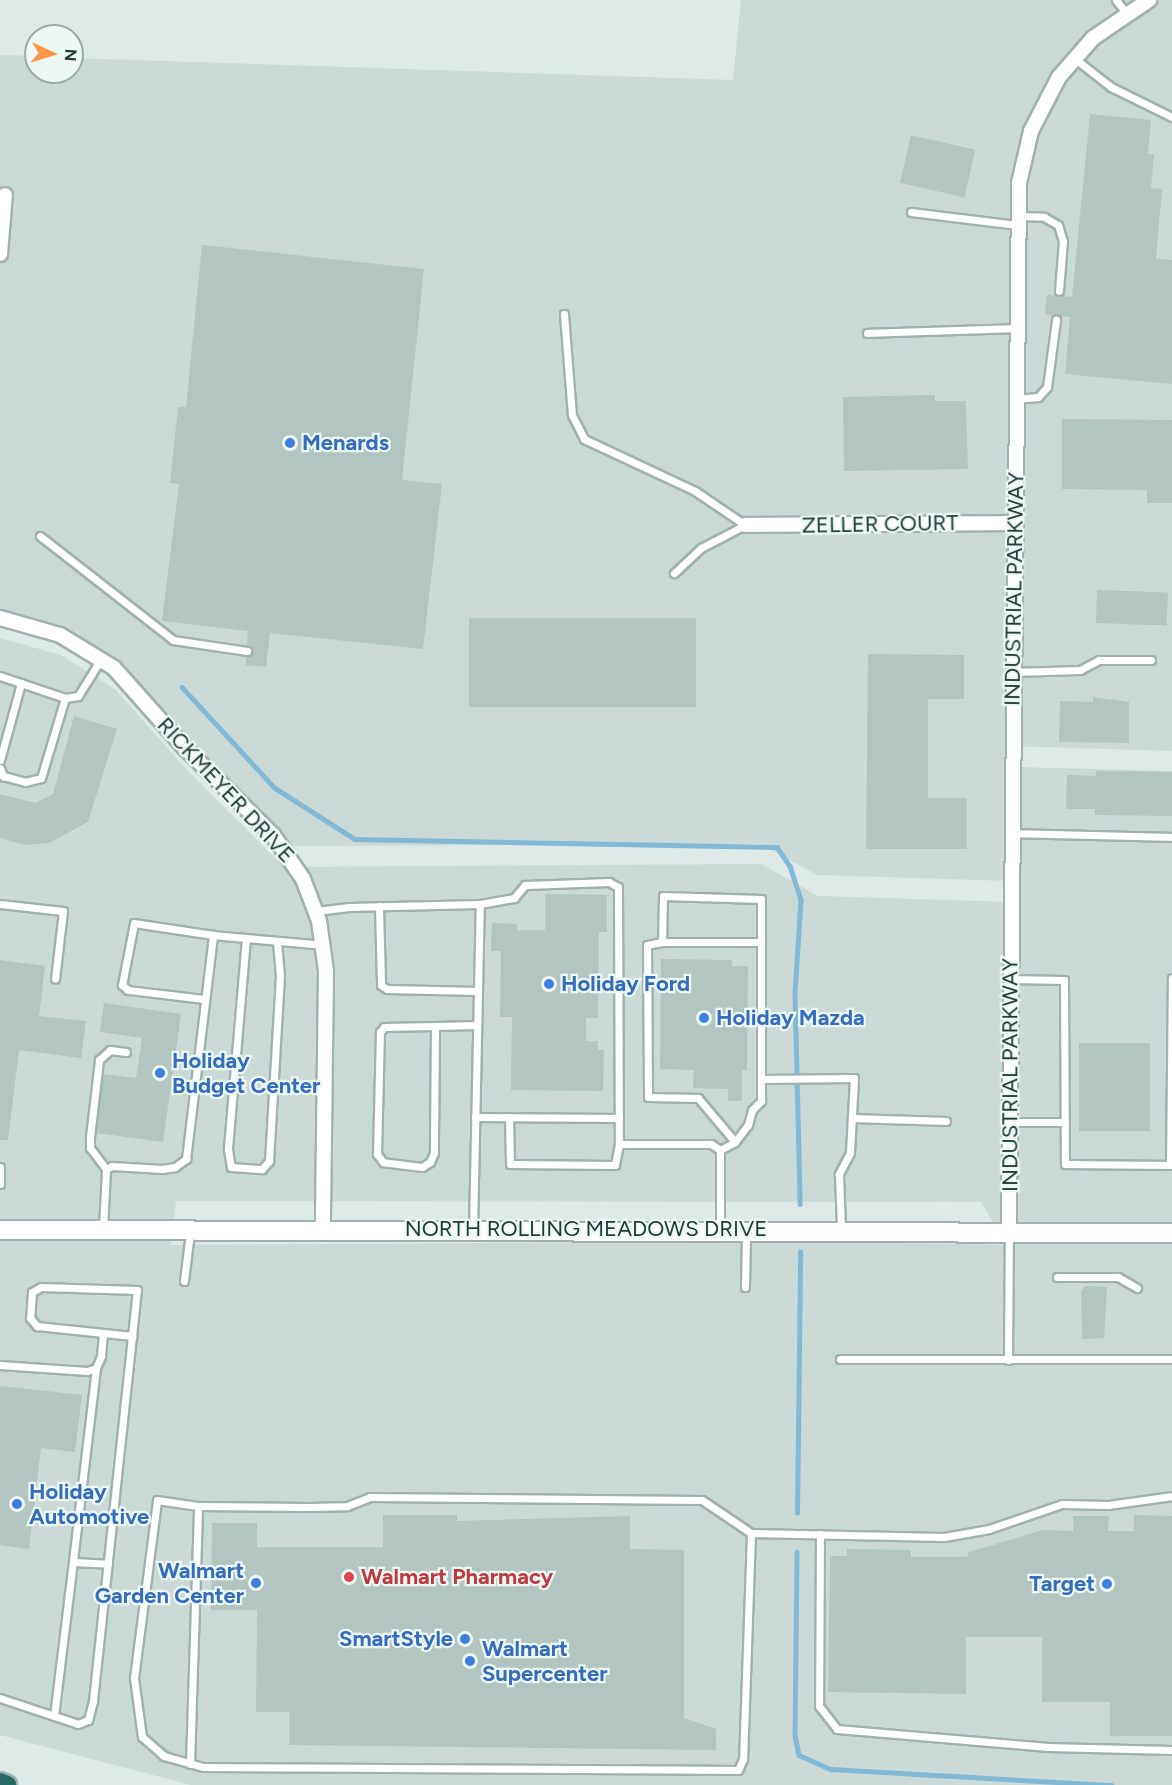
<!DOCTYPE html>
<style>
body{margin:0}
#map{position:relative;width:1172px;height:1785px;overflow:hidden;background:#ddeae7;font-family:Figtree,sans-serif}
div>[style]{position:absolute}
[style*='--x']{left:calc(var(--x)*1px);top:calc(var(--y)*1px);width:calc(var(--w)*1px);rotate:calc(var(--a)*1deg)}
.built>*{inset:0;background:#cbdad6}
.stream>*{height:4.5px;margin:-2.25px;padding:0 2.25px;transform-origin:2.25px;border-radius:2.25px;background:#80b8d5}
.building>*{inset:0;background:#b2c5c0;transform-origin:0 0}
.roads{filter:drop-shadow(2px 0 #a0b2af) drop-shadow(-2px 0 #a0b2af) drop-shadow(0 2px #a0b2af) drop-shadow(0 -2px #a0b2af)}
.service>*{height:7px;margin:-3.5px;padding:0 3.5px;transform-origin:3.5px;border-radius:3.5px;background:#fff}
.minor>*{height:14px;margin:-7px;padding:0 7px;transform-origin:7px;border-radius:7px;background:#fff}
.secondary>*{height:18px;margin:-9px;padding:0 9px;transform-origin:9px;border-radius:9px;background:#fff}
.motorway>*{height:18px;margin:-9px;padding:0 9px;transform-origin:9px;border-radius:9px;background:#276967}
.dots>*{width:16px;height:16px;translate:-50% -50%;box-sizing:border-box;border:3px solid #edf7f4;border-radius:50%}
span{translate:-50% -50%;white-space:nowrap;text-align:center;line-height:1.15;-webkit-text-stroke:4.5px #edf7f4;paint-order:stroke}
.shop-label{font-size:22px;color:#366cbe;font-weight:700}
.left{translate:0 -50%;text-align:left}
.right{translate:-100% -50%;text-align:right}
.street-label{font-size:22px;color:#1e3b38}
.health-label{font-size:22px;color:#be3a42;font-weight:700}
.north{position:absolute;left:24px;top:24px;width:60px;height:60px;box-sizing:border-box;background:#edf7f4;border:2px solid #9aaca9;border-radius:50%;rotate:94deg;font-size:16px;font-weight:700;line-height:24px;text-align:center;color:#1e3b38}
.north::after{content:'';display:block;margin:auto;width:21px;height:27px;background:#fd9649;clip-path:polygon(50% 0,100% 100%,50% 72%,0 100%)}
</style>
<div id="map">
<div class="built">
<i style="clip-path:polygon(741px 0,1172px 0,1172px 751px,1012px 746px,1011px 881px,817px 875px,760px 844px,282px 846px,91px 652px,0 618px,0 55px,36px 56px,36px 72px,72px 72px,72px 58px,733px 80px)"></i>
<i style="clip-path:polygon(evenodd,0 638px,61px 655px,115px 689px,186px 769px,284px 867px,761px 864px,818px 896px,1012px 902px,1013px 767px,1172px 771px,1172px 1785px,191px 1785px,0 1735px,0 638px,176px 1201px,981px 1202px,1007px 1245px,793px 1241px,171px 1245px,176px 1201px)"></i>
</div>
<div class="stream">
<i style="--x:182;--y:687;--w:137;--a:47.4"></i>
<i style="--x:275;--y:788;--w:95;--a:32.5"></i>
<i style="--x:355;--y:839;--w:422;--a:1.1"></i>
<i style="--x:777;--y:847;--w:23;--a:56"></i>
<i style="--x:790;--y:866;--w:36;--a:72"></i>
<i style="--x:801;--y:900;--w:92;--a:93.7"></i>
<i style="--x:795;--y:992;--w:212;--a:88.6"></i>
<i style="--x:797;--y:1513;--w:261;--a:-89.3"></i>
<i style="--x:797;--y:1552;--w:183;--a:90.6"></i>
<i style="--x:795;--y:1735;--w:20;--a:79"></i>
<i style="--x:799;--y:1755;--w:35;--a:24"></i>
<i style="--x:831;--y:1769;--w:281;--a:3.3"></i>
</div>
<div class="building">
<i style="clip-path:polygon(1090px 114px,1151px 120px,1148px 154px,1154px 154px,1151px 188px,1162px 189px,1156px 259px,1172px 260px,1172px 384px,1065px 374px,1070px 317px,1045px 314px,1047px 295px,1072px 297px)"></i>
<i style="left:911px;top:135px;width:66px;height:49px;rotate:13deg"></i>
<i style="clip-path:polygon(202px 245px,424px 269px,402px 480px,442px 484px,423px 649px,270px 633px,266px 667px,246px 665px,246px 657px,253px 651px,247px 645px,248px 631px,162px 621px,179px 484px,170px 483px,178px 407px,186px 407px)"></i>
<i style="clip-path:polygon(935px 395px,935px 401px,966px 401px,968px 469px,844px 471px,843px 397px)"></i>
<i style="clip-path:polygon(1062px 419px,1172px 420px,1172px 503px,1147px 503px,1147px 490px,1062px 489px)"></i>
<i style="left:1097px;top:590px;width:71px;height:33px;rotate:2deg"></i>
<i style="left:469px;top:618px;width:227px;height:89px"></i>
<i style="clip-path:polygon(868px 654px,964px 655px,964px 699px,928px 699px,928px 798px,967px 798px,967px 849px,866px 849px)"></i>
<i style="clip-path:polygon(1093px 697px,1129px 702px,1129px 743px,1059px 742px,1060px 701px,1093px 702px)"></i>
<i style="clip-path:polygon(74px 716px,117px 729px,88px 822px,49px 843px,25px 845px,0 838px,0 794px,35px 803px,53px 794px)"></i>
<i style="clip-path:polygon(1096px 771px,1172px 772px,1172px 816px,1095px 815px,1095px 809px,1066px 809px,1067px 775px,1096px 776px)"></i>
<i style="clip-path:polygon(545px 894px,607px 895px,607px 932px,599px 932px,598px 1018px,586px 1018px,586px 1041px,598px 1041px,598px 1050px,604px 1050px,603px 1091px,511px 1090px,512px 1017px,500px 1017px,501px 951px,491px 951px,492px 923px,517px 924px,517px 930px,545px 930px)"></i>
<i style="clip-path:polygon(661px 959px,732px 960px,732px 966px,748px 966px,747px 1070px,742px 1070px,742px 1101px,728px 1101px,728px 1089px,693px 1088px,694px 1070px,660px 1069px)"></i>
<i style="clip-path:polygon(0 960px,45px 966px,39px 1016px,86px 1021px,81px 1058px,19px 1050px,8px 1140px,0 1140px)"></i>
<i style="clip-path:polygon(104px 1003px,181px 1014px,163px 1142px,96px 1133px,103px 1074px,136px 1078px,142px 1038px,100px 1032px)"></i>
<i style="left:1079px;top:1043px;width:71px;height:88px"></i>
<i style="clip-path:polygon(1085px 1286px,1107px 1287px,1104px 1338px,1082px 1339px,1081px 1292px)"></i>
<i style="clip-path:polygon(0 1386px,82px 1395px,75px 1452px,41px 1448px,29px 1549px,0 1545px)"></i>
<i style="clip-path:polygon(383px 1515px,457px 1515px,457px 1521px,630px 1516px,630px 1549px,684px 1550px,684px 1718px,716px 1729px,716px 1750px,289px 1745px,289px 1712px,256px 1712px,257px 1610px,211px 1610px,212px 1523px,257px 1523px,257px 1547px,383px 1547px)"></i>
<i style="clip-path:polygon(1134px 1515px,1172px 1516px,1172px 1736px,1110px 1736px,1110px 1702px,1042px 1702px,1042px 1637px,966px 1637px,966px 1694px,828px 1692px,830px 1556px,847px 1556px,847px 1549px,911px 1550px,911px 1557px,967px 1557px,969px 1552px,1043px 1530px,1073px 1531px,1073px 1516px,1109px 1516px,1108px 1531px,1134px 1531px)"></i>
</div>
<div class="roads">
<div class="service">
<i style="--x:1116;--y:0;--w:16;--a:52"></i>
<i style="--x:1074;--y:58;--w:47;--a:38.1"></i>
<i style="--x:1111;--y:87;--w:68;--a:26.2"></i>
<i style="--x:911;--y:212;--w:107;--a:7"></i>
<i style="--x:1019;--y:216;--w:25;--a:2"></i>
<i style="--x:1044;--y:217;--w:16;--a:30"></i>
<i style="--x:1058;--y:225;--w:17;--a:73"></i>
<i style="--x:1063;--y:241;--w:50;--a:94.6"></i>
<i style="--x:564;--y:314;--w:101;--a:85.5"></i>
<i style="--x:572;--y:415;--w:27;--a:63"></i>
<i style="--x:584;--y:439;--w:123;--a:25.1"></i>
<i style="--x:695;--y:491;--w:60;--a:34.2"></i>
<i style="--x:745;--y:525;--w:50;--a:152.4"></i>
<i style="--x:701;--y:548;--w:37;--a:137"></i>
<i style="--x:867;--y:333;--w:149;--a:-1.9"></i>
<i style="--x:1015;--y:399;--w:23;--a:-5"></i>
<i style="--x:1038;--y:397;--w:13;--a:-48"></i>
<i style="--x:1047;--y:387;--w:68;--a:-82.3"></i>
<i style="--x:40;--y:536;--w:169;--a:38"></i>
<i style="--x:173;--y:640;--w:75;--a:8.5"></i>
<i style="--x:1013;--y:672;--w:67;--a:-1.7"></i>
<i style="--x:1080;--y:670;--w:21;--a:-28"></i>
<i style="--x:1099;--y:660;--w:52;--a:0"></i>
<i style="--x:0;--y:676;--w:69;--a:18.7"></i>
<i style="--x:65;--y:698;--w:13;--a:-9"></i>
<i style="--x:78;--y:696;--w:44;--a:-58.1"></i>
<i style="--x:0;--y:760;--w:80;--a:-74.7"></i>
<i style="--x:0;--y:768;--w:9;--a:69"></i>
<i style="--x:3;--y:776;--w:23;--a:15"></i>
<i style="--x:25;--y:782;--w:16;--a:-14"></i>
<i style="--x:41;--y:778;--w:84;--a:-73.3"></i>
<i style="--x:1011;--y:833;--w:161;--a:1.4"></i>
<i style="--x:0;--y:904;--w:63;--a:6.3"></i>
<i style="--x:63;--y:911;--w:68;--a:96.7"></i>
<i style="--x:379;--y:906;--w:79;--a:88.5"></i>
<i style="--x:381;--y:985;--w:7;--a:34"></i>
<i style="--x:387;--y:989;--w:91;--a:1.3"></i>
<i style="--x:316;--y:911;--w:33;--a:-7"></i>
<i style="--x:349;--y:907;--w:131;--a:-1.3"></i>
<i style="--x:480;--y:904;--w:35;--a:-10"></i>
<i style="--x:514;--y:898;--w:17;--a:-50"></i>
<i style="--x:525;--y:885;--w:84;--a:-2"></i>
<i style="--x:609;--y:882;--w:10;--a:29"></i>
<i style="--x:618;--y:887;--w:257;--a:89.8"></i>
<i style="--x:619;--y:1144;--w:21;--a:101"></i>
<i style="--x:615;--y:1165;--w:105;--a:-179.5"></i>
<i style="--x:510;--y:1164;--w:47;--a:-91.2"></i>
<i style="--x:246;--y:938;--w:212;--a:94.9"></i>
<i style="--x:228;--y:1149;--w:18;--a:81"></i>
<i style="--x:231;--y:1167;--w:31;--a:4"></i>
<i style="--x:262;--y:1169;--w:11;--a:-49"></i>
<i style="--x:269;--y:1161;--w:185;--a:-86.6"></i>
<i style="--x:280;--y:976;--w:35;--a:-95"></i>
<i style="--x:662;--y:942;--w:15;--a:169"></i>
<i style="--x:647;--y:945;--w:152;--a:89.6"></i>
<i style="--x:648;--y:1097;--w:50;--a:1.1"></i>
<i style="--x:698;--y:1098;--w:57;--a:49.9"></i>
<i style="--x:1010;--y:979;--w:54;--a:1.1"></i>
<i style="--x:1064;--y:980;--w:184;--a:89.7"></i>
<i style="--x:1065;--y:1164;--w:107;--a:0.5"></i>
<i style="--x:204;--y:999;--w:77;--a:-173.2"></i>
<i style="--x:128;--y:990;--w:8;--a:-140"></i>
<i style="--x:122;--y:985;--w:63;--a:-79"></i>
<i style="--x:134;--y:923;--w:80;--a:8.6"></i>
<i style="--x:435;--y:1026;--w:127;--a:90.5"></i>
<i style="--x:434;--y:1153;--w:10;--a:114"></i>
<i style="--x:430;--y:1162;--w:9;--a:148"></i>
<i style="--x:422;--y:1167;--w:39;--a:-173"></i>
<i style="--x:383;--y:1162;--w:10;--a:-127"></i>
<i style="--x:377;--y:1154;--w:122;--a:-88.6"></i>
<i style="--x:380;--y:1032;--w:6;--a:-51"></i>
<i style="--x:384;--y:1027;--w:51;--a:-1.1"></i>
<i style="--x:435;--y:1026;--w:42;--a:-1.4"></i>
<i style="--x:761;--y:1079;--w:180;--a:-90"></i>
<i style="--x:761;--y:899;--w:98;--a:-178.2"></i>
<i style="--x:663;--y:896;--w:46;--a:91.2"></i>
<i style="--x:662;--y:942;--w:99;--a:0"></i>
<i style="--x:475;--y:1117;--w:144;--a:0.4"></i>
<i style="--x:852;--y:1118;--w:94;--a:1.8"></i>
<i style="--x:1010;--y:1122;--w:55;--a:0"></i>
<i style="--x:619;--y:1144;--w:92;--a:0"></i>
<i style="--x:711;--y:1144;--w:11;--a:34"></i>
<i style="--x:720;--y:1150;--w:81;--a:90"></i>
<i style="--x:720;--y:1150;--w:17;--a:-28"></i>
<i style="--x:735;--y:1142;--w:21;--a:-53"></i>
<i style="--x:748;--y:1125;--w:16;--a:-75"></i>
<i style="--x:752;--y:1110;--w:13;--a:-45"></i>
<i style="--x:761;--y:1101;--w:22;--a:-90"></i>
<i style="--x:761;--y:1079;--w:93;--a:-0.6"></i>
<i style="--x:854;--y:1078;--w:75;--a:93.1"></i>
<i style="--x:850;--y:1153;--w:24;--a:118"></i>
<i style="--x:839;--y:1174;--w:55;--a:87.9"></i>
<i style="--x:1170;--y:1165;--w:187;--a:-89.4"></i>
<i style="--x:0;--y:1167;--w:17;--a:90"></i>
<i style="--x:106;--y:1169;--w:26;--a:-127"></i>
<i style="--x:90;--y:1148;--w:11;--a:-90"></i>
<i style="--x:90;--y:1137;--w:78;--a:-83.3"></i>
<i style="--x:99;--y:1060;--w:15;--a:-42"></i>
<i style="--x:110;--y:1050;--w:16;--a:7"></i>
<i style="--x:103;--y:1229;--w:60;--a:-87.1"></i>
<i style="--x:106;--y:1169;--w:7;--a:-27"></i>
<i style="--x:112;--y:1166;--w:50;--a:3.4"></i>
<i style="--x:162;--y:1169;--w:13;--a:-9"></i>
<i style="--x:175;--y:1167;--w:14;--a:-36"></i>
<i style="--x:186;--y:1159;--w:226;--a:-83.1"></i>
<i style="--x:213;--y:935;--w:111;--a:5.1"></i>
<i style="--x:473;--y:1229;--w:325;--a:-88.8"></i>
<i style="--x:1057;--y:1277;--w:61;--a:0"></i>
<i style="--x:1118;--y:1277;--w:22;--a:30"></i>
<i style="--x:184;--y:1281;--w:48;--a:-82.9"></i>
<i style="--x:745;--y:1287;--w:54;--a:-88.9"></i>
<i style="--x:840;--y:1359;--w:332;--a:0"></i>
<i style="--x:1008;--y:1360;--w:128;--a:-89.6"></i>
<i style="--x:0;--y:1365;--w:87;--a:3.9"></i>
<i style="--x:87;--y:1371;--w:9;--a:-18"></i>
<i style="--x:96;--y:1368;--w:13;--a:-67"></i>
<i style="--x:101;--y:1356;--w:23;--a:-85"></i>
<i style="--x:96;--y:1368;--w:195;--a:96.8"></i>
<i style="--x:73;--y:1562;--w:35;--a:3"></i>
<i style="--x:751;--y:1533;--w:226;--a:92"></i>
<i style="--x:743;--y:1759;--w:12;--a:114"></i>
<i style="--x:738;--y:1770;--w:535;--a:-179.68"></i>
<i style="--x:203;--y:1767;--w:41;--a:-164.2"></i>
<i style="--x:164;--y:1756;--w:29;--a:-139"></i>
<i style="--x:142;--y:1737;--w:60;--a:-97.7"></i>
<i style="--x:134;--y:1678;--w:179;--a:-82.6"></i>
<i style="--x:157;--y:1500;--w:41;--a:8.3"></i>
<i style="--x:198;--y:1506;--w:110;--a:0.5"></i>
<i style="--x:308;--y:1507;--w:39;--a:-1"></i>
<i style="--x:347;--y:1506;--w:25;--a:-21"></i>
<i style="--x:370;--y:1497;--w:332;--a:0.5"></i>
<i style="--x:702;--y:1500;--w:59;--a:34"></i>
<i style="--x:751;--y:1533;--w:193;--a:1.2"></i>
<i style="--x:944;--y:1537;--w:46;--a:-10.1"></i>
<i style="--x:989;--y:1529;--w:77;--a:-18.9"></i>
<i style="--x:1062;--y:1504;--w:46;--a:1.2"></i>
<i style="--x:1108;--y:1505;--w:65;--a:-8"></i>
<i style="--x:820;--y:1534;--w:172;--a:90.3"></i>
<i style="--x:819;--y:1706;--w:29;--a:52"></i>
<i style="--x:837;--y:1729;--w:212;--a:4.9"></i>
<i style="--x:1048;--y:1747;--w:124;--a:1.4"></i>
<i style="--x:0;--y:1698;--w:82;--a:18.4"></i>
<i style="--x:78;--y:1724;--w:11;--a:-22"></i>
<i style="--x:88;--y:1720;--w:20;--a:-75"></i>
<i style="--x:93;--y:1701;--w:413;--a:-83.9"></i>
<i style="--x:137;--y:1290;--w:96;--a:-178.2"></i>
<i style="--x:41;--y:1287;--w:10;--a:151"></i>
<i style="--x:32;--y:1292;--w:26;--a:94"></i>
<i style="--x:30;--y:1318;--w:11;--a:49"></i>
<i style="--x:37;--y:1326;--w:96;--a:6"></i>
<i style="--x:54;--y:1716;--w:155;--a:-83"></i>
<i style="--x:190;--y:1764;--w:258;--a:-88.2"></i>
</div>
<div class="minor">
<i style="--x:0;--y:254;--w:59;--a:-85.2"></i>
<i style="--x:745;--y:525;--w:269;--a:-0.4"></i>
<i style="--x:0;--y:618;--w:62;--a:15.8"></i>
<i style="--x:60;--y:635;--w:63;--a:31.4"></i>
<i style="--x:114;--y:668;--w:107;--a:48.4"></i>
<i style="--x:185;--y:748;--w:124;--a:44.7"></i>
<i style="--x:273;--y:835;--w:53;--a:55.7"></i>
<i style="--x:303;--y:879;--w:45;--a:69.1"></i>
<i style="--x:319;--y:921;--w:50;--a:82"></i>
<i style="--x:326;--y:971;--w:258;--a:90.7"></i>
<i style="--x:1009;--y:1230;--w:1047;--a:-89.45"></i>
<i style="--x:1019;--y:183;--w:53;--a:-77"></i>
<i style="--x:1031;--y:131;--w:61;--a:-62.6"></i>
<i style="--x:1059;--y:77;--w:52;--a:-48.9"></i>
<i style="--x:1093;--y:38;--w:68;--a:-34.2"></i>
</div>
<div class="secondary">
<i style="--x:0;--y:1230;--w:1172;--a:0.15"></i>
</div>
<div class="motorway">
<i style="--x:0;--y:1782;--w:8;--a:23"></i>
</div>
</div>
<div class="dots">
<i style="left:290px;top:443px;background:#3f7fe0"></i>
<i style="left:549px;top:984px;background:#3f7fe0"></i>
<i style="left:704px;top:1018px;background:#3f7fe0"></i>
<i style="left:160px;top:1073px;background:#3f7fe0"></i>
<i style="left:17px;top:1504px;background:#3f7fe0"></i>
<i style="left:349px;top:1577px;background:#e0444e"></i>
<i style="left:256px;top:1583px;background:#3f7fe0"></i>
<i style="left:1107px;top:1584px;background:#3f7fe0"></i>
<i style="left:465px;top:1639px;background:#3f7fe0"></i>
<i style="left:470px;top:1661px;background:#3f7fe0"></i>
</div>
<div class="shop-label">
<span class="left" style="left:302px;top:443px">Menards</span>
<span class="left" style="left:561px;top:984px">Holiday Ford</span>
<span class="left" style="left:716px;top:1018px">Holiday Mazda</span>
<span class="left" style="left:172px;top:1073px">Holiday<br>Budget Center</span>
<span class="left" style="left:29px;top:1504px">Holiday<br>Automotive</span>
<span class="right" style="left:244px;top:1583px">Walmart<br>Garden Center</span>
<span class="right" style="left:1095px;top:1584px">Target</span>
<span class="right" style="left:453px;top:1639px">SmartStyle</span>
<span class="left" style="left:482px;top:1661px">Walmart<br>Supercenter</span>
</div>
<div class="street-label">
<span style="left:880px;top:524px;rotate:-1deg">ZELLER COURT</span>
<span style="left:1014px;top:589px;rotate:-89deg">INDUSTRIAL PARKWAY</span>
<span style="left:226px;top:790px;rotate:47deg">RICKMEYER DRIVE</span>
<span style="left:1010px;top:1075px;rotate:-90deg">INDUSTRIAL PARKWAY</span>
<span style="left:586px;top:1229px">NORTH ROLLING MEADOWS DRIVE</span>
</div>
<div class="health-label">
<span class="left" style="left:361px;top:1577px">Walmart Pharmacy</span>
</div>
<div class="north">N</div>
</div>
